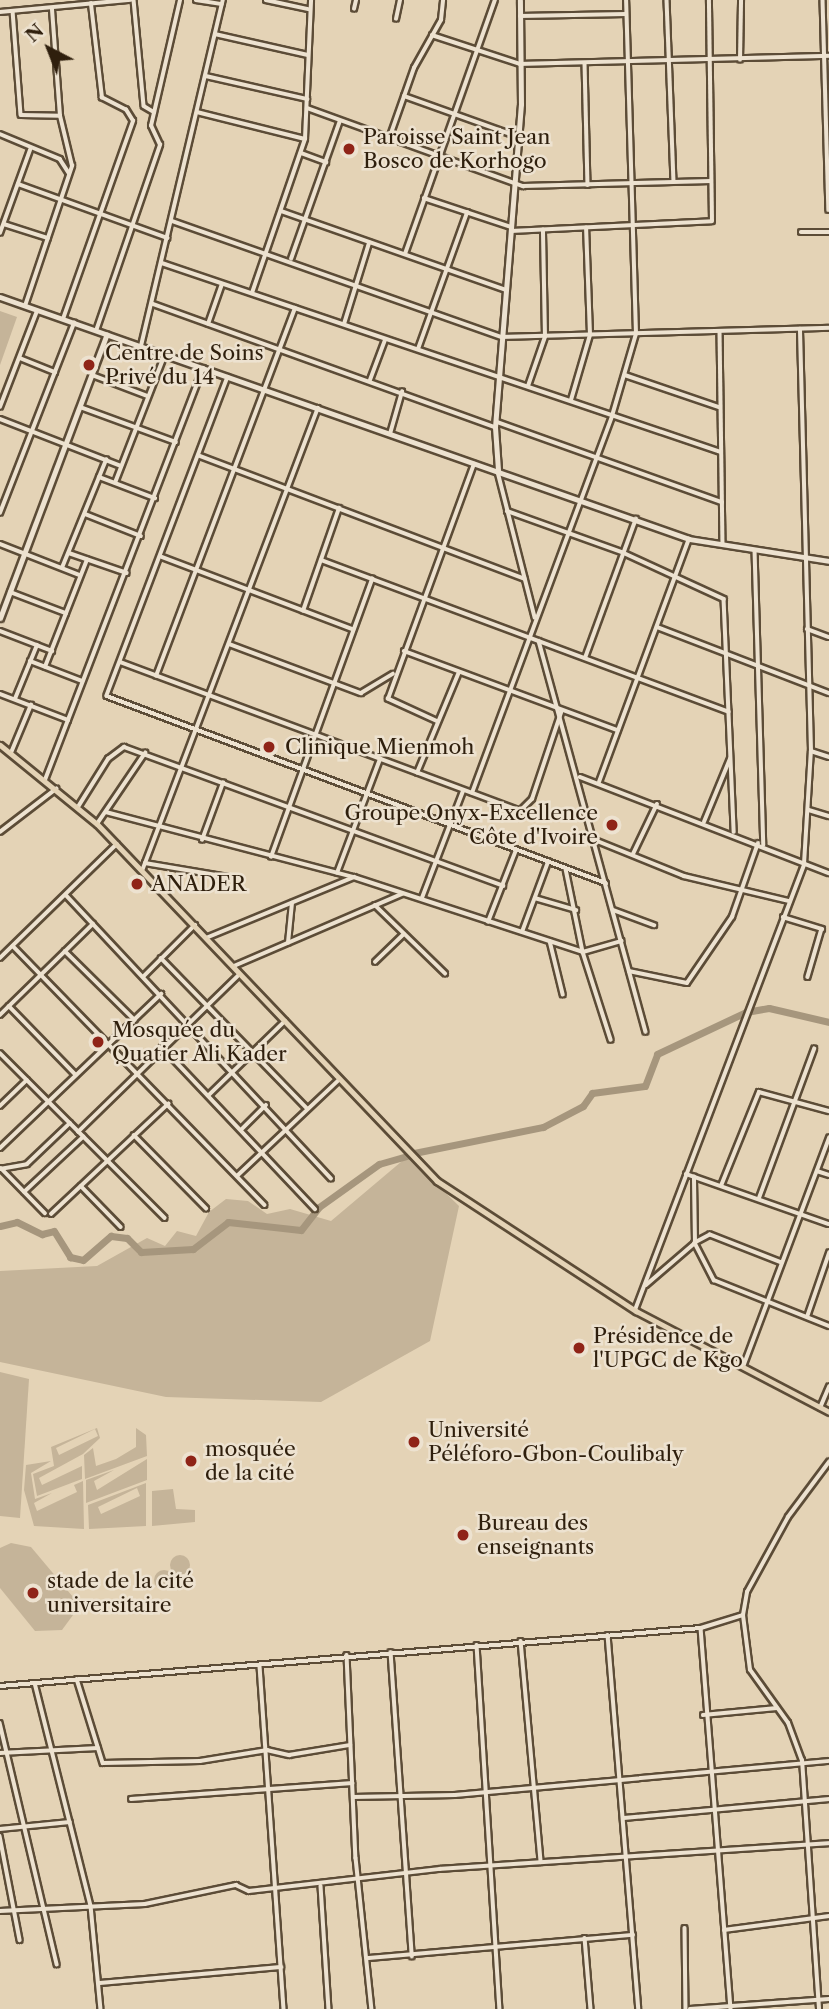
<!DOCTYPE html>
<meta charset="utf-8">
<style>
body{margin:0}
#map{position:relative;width:829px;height:2009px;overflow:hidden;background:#e4d3b6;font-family:"Libre Caslon Text",serif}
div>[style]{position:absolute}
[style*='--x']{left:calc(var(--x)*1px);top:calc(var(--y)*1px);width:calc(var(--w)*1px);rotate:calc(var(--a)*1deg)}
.green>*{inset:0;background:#c5b499}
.round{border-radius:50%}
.river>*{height:7px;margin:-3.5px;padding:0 3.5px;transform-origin:3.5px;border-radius:3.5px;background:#a6967d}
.roads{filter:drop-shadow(2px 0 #5c4c37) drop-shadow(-2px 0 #5c4c37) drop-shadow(0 2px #5c4c37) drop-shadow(0 -2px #5c4c37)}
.street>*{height:3.5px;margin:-1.75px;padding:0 1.75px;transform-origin:1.75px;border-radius:1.75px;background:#ede2d0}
.secondary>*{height:5px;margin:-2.5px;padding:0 2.5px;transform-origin:2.5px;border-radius:2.5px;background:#ede2d0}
.primary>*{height:5px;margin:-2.5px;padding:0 2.5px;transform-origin:2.5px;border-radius:2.5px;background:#e4d3b6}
.dots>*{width:19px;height:19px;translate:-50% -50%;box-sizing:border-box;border:4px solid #ede2d0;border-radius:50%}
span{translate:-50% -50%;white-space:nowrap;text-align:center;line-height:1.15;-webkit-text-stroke:5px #ede2d0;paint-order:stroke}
.poi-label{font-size:21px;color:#2f1f0d}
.left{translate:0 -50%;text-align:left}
.right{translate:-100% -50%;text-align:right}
.north{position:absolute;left:14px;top:14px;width:70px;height:70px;-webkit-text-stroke:5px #ede2d0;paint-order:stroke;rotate:318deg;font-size:19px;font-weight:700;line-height:28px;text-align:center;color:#2f1f0d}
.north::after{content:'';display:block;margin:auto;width:24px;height:32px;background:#2f1f0d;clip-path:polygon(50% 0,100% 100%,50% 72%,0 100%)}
</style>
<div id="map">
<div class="green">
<i style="clip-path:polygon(0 311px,17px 317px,0 365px)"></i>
<i style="clip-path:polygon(408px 1156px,459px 1206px,430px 1341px,321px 1402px,166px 1397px,0 1362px,0 1271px,97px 1266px,147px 1238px,165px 1246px,177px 1231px,196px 1236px,209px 1212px,226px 1199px,248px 1201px,267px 1214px,290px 1209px,331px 1221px)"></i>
<i style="clip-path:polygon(0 1372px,29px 1379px,20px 1518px,0 1516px)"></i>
<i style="clip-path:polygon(evenodd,97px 1428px,100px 1438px,83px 1454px,39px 1478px,42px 1485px,82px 1466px,82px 1479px,37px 1496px,33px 1474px,54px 1466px,51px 1447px,97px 1428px,95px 1429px,98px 1436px,59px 1455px,56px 1448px,95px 1429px)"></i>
<i style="clip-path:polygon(136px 1428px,146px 1435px,147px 1456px,85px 1479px,84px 1455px,93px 1448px,96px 1466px,116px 1459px,136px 1447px)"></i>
<i style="clip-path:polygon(147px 1459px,147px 1480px,86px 1503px,86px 1480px,114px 1470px,94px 1481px,97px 1490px)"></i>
<i style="clip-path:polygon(51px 1461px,31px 1473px,35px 1499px,52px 1493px,34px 1503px,37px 1511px,77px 1492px,74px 1485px,83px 1481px,84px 1529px,34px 1526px,24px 1490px,26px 1465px)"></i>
<i style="clip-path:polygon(evenodd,146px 1483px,146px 1526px,89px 1529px,88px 1505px,146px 1483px,137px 1488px,140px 1496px,101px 1514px,98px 1507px,137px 1488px)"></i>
<i style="clip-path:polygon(173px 1489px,176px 1509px,195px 1510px,195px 1522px,152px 1526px,152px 1491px)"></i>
<i style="clip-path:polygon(11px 1543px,31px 1547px,73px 1597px,73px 1615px,62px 1630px,35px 1631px,0 1588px,0 1548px)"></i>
<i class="round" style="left:170px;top:1555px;width:20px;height:20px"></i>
<i class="round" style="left:154px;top:1570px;width:20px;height:20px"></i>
</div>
<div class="river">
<i style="--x:414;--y:1153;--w:132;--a:-11.4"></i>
<i style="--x:543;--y:1127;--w:45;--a:-27.7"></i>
<i style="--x:583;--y:1106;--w:16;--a:-55"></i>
<i style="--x:592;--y:1093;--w:53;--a:-7.5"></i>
<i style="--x:645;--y:1086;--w:34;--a:-69"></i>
<i style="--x:657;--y:1054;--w:98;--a:-25.3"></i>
<i style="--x:746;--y:1012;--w:23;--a:-10"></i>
<i style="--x:769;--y:1008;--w:62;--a:13.1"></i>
<i style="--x:0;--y:1226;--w:17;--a:-13"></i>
<i style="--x:17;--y:1222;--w:28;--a:26"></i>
<i style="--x:42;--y:1234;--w:12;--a:-14"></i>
<i style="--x:54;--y:1231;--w:31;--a:58"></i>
<i style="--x:70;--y:1257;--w:13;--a:13"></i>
<i style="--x:83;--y:1260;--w:37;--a:-41"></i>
<i style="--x:111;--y:1236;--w:16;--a:7"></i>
<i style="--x:127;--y:1238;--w:20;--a:45"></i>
<i style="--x:141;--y:1252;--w:52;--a:-3.3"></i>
<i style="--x:193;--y:1249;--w:44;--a:-37.6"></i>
<i style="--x:228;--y:1222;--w:73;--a:6.3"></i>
<i style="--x:301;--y:1230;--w:29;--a:-52"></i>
<i style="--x:319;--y:1207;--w:74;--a:-35.6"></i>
<i style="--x:379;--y:1164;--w:29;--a:-16"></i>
</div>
<div class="roads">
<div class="street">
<i style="--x:134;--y:0;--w:106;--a:84.6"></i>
<i style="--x:144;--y:106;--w:12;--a:31"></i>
<i style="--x:196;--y:0;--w:26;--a:9"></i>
<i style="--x:266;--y:0;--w:43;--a:12.1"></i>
<i style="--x:667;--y:0;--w:181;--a:87.8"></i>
<i style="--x:823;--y:0;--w:210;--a:88.4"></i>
<i style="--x:354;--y:9;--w:9;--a:-77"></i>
<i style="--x:13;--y:11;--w:104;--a:85.6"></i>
<i style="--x:21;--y:115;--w:39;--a:1"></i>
<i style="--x:0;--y:12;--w:131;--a:-5.3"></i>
<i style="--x:520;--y:16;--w:106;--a:-1.1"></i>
<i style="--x:396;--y:19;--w:19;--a:-78"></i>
<i style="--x:215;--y:34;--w:95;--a:12.7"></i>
<i style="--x:432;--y:35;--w:93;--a:18.2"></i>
<i style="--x:520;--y:64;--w:309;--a:-1.5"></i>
<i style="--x:740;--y:60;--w:60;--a:-89"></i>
<i style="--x:585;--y:63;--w:122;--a:88.6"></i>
<i style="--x:206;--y:76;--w:104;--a:12.8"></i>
<i style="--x:404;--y:96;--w:122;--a:19.6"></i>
<i style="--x:307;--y:108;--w:230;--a:19.9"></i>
<i style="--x:523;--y:186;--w:188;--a:-1.5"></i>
<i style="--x:197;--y:112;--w:111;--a:14"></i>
<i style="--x:0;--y:134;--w:65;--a:22.6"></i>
<i style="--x:60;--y:159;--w:17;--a:57"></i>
<i style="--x:389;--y:139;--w:75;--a:-70.6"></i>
<i style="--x:414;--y:68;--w:55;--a:-60.6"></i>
<i style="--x:441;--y:20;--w:20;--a:-84"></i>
<i style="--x:301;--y:153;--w:27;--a:20"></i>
<i style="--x:18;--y:184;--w:159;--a:19.8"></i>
<i style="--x:424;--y:198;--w:92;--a:18.4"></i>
<i style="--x:281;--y:211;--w:238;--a:19.3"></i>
<i style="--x:172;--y:221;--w:350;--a:19.4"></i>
<i style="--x:502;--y:337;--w:327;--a:-1.6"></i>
<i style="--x:4;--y:224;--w:46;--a:17.7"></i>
<i style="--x:511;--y:231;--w:201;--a:-2.8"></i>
<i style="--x:712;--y:221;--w:221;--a:-90.8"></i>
<i style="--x:801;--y:232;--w:28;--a:0"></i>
<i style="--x:0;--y:233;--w:88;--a:-70.1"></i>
<i style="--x:405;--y:254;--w:269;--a:-70.5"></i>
<i style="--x:291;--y:259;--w:146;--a:-70.5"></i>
<i style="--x:162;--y:263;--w:590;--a:18.68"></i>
<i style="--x:252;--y:293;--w:163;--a:-71"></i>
<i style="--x:305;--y:139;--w:139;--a:-87.5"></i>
<i style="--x:153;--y:304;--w:363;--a:19.8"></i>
<i style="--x:25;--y:306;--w:148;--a:-71.4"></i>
<i style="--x:72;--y:166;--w:51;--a:-103.5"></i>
<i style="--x:60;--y:116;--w:107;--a:-94.3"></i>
<i style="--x:63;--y:319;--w:210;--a:-70.5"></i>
<i style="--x:133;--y:121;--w:13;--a:-122"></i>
<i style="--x:126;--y:110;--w:27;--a:-153"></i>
<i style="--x:102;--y:98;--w:95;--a:-96.7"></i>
<i style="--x:208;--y:324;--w:42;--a:-70.7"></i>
<i style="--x:344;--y:324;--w:85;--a:-72.8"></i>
<i style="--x:96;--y:331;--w:197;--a:-71"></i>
<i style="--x:160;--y:145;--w:21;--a:-115"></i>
<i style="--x:151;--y:126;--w:129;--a:-77"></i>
<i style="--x:720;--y:331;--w:212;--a:89.2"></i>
<i style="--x:141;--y:346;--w:356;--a:-76.7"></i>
<i style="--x:418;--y:349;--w:145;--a:-70.2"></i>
<i style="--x:20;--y:358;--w:38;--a:22"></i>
<i style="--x:92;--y:375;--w:60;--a:20.6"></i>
<i style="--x:625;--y:375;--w:99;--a:18.8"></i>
<i style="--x:228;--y:377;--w:341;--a:110.8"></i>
<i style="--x:107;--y:696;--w:533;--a:20.54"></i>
<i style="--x:370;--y:380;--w:43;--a:-69.4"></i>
<i style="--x:528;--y:386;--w:52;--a:-70.9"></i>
<i style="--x:545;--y:337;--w:107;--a:-91.1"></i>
<i style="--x:571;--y:400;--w:68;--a:-73.7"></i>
<i style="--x:590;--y:335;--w:107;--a:-92.1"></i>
<i style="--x:0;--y:407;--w:103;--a:-68.9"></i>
<i style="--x:80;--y:407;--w:102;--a:20"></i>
<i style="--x:0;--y:419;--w:130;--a:21.2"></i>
<i style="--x:497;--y:422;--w:239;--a:19.6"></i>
<i style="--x:390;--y:434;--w:44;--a:-74.1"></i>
<i style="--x:200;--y:456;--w:347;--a:20.7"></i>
<i style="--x:498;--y:472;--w:150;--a:75.7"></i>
<i style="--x:99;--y:477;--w:60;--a:20.6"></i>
<i style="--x:115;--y:483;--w:138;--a:-68.8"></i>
<i style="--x:507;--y:511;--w:124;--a:19.7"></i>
<i style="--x:624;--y:553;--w:110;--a:24.7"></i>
<i style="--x:724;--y:599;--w:233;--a:87.5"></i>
<i style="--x:0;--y:513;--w:204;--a:-68.7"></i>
<i style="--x:85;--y:514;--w:60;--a:21.4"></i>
<i style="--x:0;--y:544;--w:86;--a:21.2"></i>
<i style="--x:755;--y:550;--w:295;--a:88.3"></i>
<i style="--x:69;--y:553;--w:61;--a:19"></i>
<i style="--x:162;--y:557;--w:204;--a:20.7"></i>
<i style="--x:321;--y:560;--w:435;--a:20.4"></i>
<i style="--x:62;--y:568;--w:117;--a:-67.8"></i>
<i style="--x:10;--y:592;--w:60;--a:20.6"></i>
<i style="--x:303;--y:611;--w:109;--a:-70.7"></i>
<i style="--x:657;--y:627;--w:184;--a:21"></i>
<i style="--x:807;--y:629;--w:23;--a:20"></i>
<i style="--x:0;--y:631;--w:56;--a:21"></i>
<i style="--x:539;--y:641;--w:405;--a:74.7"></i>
<i style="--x:229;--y:644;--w:141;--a:20.4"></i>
<i style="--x:361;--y:693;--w:37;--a:-31"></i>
<i style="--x:404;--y:651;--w:228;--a:20.3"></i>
<i style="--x:585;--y:658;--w:148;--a:-69.9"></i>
<i style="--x:30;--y:661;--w:56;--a:21"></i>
<i style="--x:120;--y:662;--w:427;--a:20.4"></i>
<i style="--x:520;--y:811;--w:17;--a:-45"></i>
<i style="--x:532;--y:799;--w:91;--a:-71.4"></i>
<i style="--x:45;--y:667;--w:115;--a:-68.6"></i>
<i style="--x:156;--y:676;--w:393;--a:-69.3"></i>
<i style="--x:0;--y:694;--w:73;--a:20.9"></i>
<i style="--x:15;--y:699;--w:58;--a:-67.8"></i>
<i style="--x:438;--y:722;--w:55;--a:-155.3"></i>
<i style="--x:388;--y:699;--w:250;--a:-69.9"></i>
<i style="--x:811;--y:751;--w:19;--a:18"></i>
<i style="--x:11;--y:753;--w:52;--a:-67.4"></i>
<i style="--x:417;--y:773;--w:109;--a:-67.4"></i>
<i style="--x:580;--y:777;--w:267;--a:21.1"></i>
<i style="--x:45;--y:780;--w:441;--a:-69"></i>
<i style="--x:599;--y:782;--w:259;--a:-69.7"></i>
<i style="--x:472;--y:793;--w:402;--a:-69.6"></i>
<i style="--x:612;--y:416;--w:85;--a:-73.7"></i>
<i style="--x:636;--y:334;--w:334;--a:-91.7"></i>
<i style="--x:78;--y:807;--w:57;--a:-58"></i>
<i style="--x:108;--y:759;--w:20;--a:-37"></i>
<i style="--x:124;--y:747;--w:404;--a:20.1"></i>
<i style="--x:809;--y:810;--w:21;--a:17"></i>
<i style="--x:106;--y:812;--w:256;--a:14.7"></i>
<i style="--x:354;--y:877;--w:241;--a:18.1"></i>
<i style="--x:583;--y:952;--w:40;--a:-16"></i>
<i style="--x:704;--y:822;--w:68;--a:-67.6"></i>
<i style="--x:97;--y:824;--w:86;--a:-55.9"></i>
<i style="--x:0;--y:832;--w:71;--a:-37.5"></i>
<i style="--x:202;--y:840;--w:61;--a:-69.8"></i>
<i style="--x:595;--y:840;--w:96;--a:22"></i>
<i style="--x:684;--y:876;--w:108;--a:13.4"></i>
<i style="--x:633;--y:854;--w:55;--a:-64.4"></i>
<i style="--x:271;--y:857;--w:296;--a:-70"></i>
<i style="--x:145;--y:863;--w:90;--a:9.6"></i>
<i style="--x:566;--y:869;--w:85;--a:78.4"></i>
<i style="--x:583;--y:952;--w:92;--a:72.3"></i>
<i style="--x:142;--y:871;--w:495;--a:-69.2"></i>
<i style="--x:337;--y:873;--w:122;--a:-69.3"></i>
<i style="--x:66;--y:895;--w:388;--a:46.9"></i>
<i style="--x:422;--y:898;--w:115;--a:-69"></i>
<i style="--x:535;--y:898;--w:43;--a:16.3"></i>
<i style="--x:375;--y:905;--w:98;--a:44.2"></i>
<i style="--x:613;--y:910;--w:44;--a:20.1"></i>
<i style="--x:783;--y:917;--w:41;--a:17.1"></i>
<i style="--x:822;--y:929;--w:50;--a:106.3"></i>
<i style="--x:488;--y:922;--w:77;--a:-68.7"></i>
<i style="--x:522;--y:932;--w:75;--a:-69.6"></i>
<i style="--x:206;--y:938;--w:160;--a:-22.4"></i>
<i style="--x:550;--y:941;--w:55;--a:76.2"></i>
<i style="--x:288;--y:943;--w:40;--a:-84.3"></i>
<i style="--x:13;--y:946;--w:361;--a:45.8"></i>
<i style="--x:65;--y:951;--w:98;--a:44.6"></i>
<i style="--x:0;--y:958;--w:163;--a:-44.3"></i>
<i style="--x:161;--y:958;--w:209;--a:45.8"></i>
<i style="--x:375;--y:962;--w:40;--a:-44"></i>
<i style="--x:234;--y:966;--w:183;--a:-23.2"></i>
<i style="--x:629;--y:971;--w:59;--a:11.7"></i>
<i style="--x:687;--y:983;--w:80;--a:-55.7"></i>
<i style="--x:732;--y:917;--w:78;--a:-70.6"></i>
<i style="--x:144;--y:976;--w:72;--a:-45"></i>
<i style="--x:9;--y:1006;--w:96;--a:45.8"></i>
<i style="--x:0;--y:1015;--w:130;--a:-44.4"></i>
<i style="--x:162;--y:1047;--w:223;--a:46.6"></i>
<i style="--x:0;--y:1053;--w:233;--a:45"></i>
<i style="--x:209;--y:1095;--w:106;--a:-44.2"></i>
<i style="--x:0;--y:1106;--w:37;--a:-44"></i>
<i style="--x:241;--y:1130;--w:35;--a:-45"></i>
<i style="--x:78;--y:1132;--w:225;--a:-44.3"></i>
<i style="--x:134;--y:1135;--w:103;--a:45.4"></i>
<i style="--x:0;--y:1148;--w:223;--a:-43.7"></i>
<i style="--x:1;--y:1168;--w:63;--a:45.6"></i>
<i style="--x:0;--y:1169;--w:27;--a:-10"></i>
<i style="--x:27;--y:1164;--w:59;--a:-43.6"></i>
<i style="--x:817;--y:1171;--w:13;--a:18"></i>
<i style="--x:686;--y:1174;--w:151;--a:19.3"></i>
<i style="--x:237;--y:1176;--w:141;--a:-43.3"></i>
<i style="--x:81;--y:1186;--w:57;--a:45.7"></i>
<i style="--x:721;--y:1186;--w:101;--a:-68"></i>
<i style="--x:759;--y:1092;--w:73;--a:15.2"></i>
<i style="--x:24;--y:1192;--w:81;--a:-43"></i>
<i style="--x:759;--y:1198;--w:159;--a:-69.7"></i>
<i style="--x:51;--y:1214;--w:161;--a:-43.2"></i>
<i style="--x:782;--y:1263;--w:77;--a:-158.7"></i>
<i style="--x:710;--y:1235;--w:17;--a:152"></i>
<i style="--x:695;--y:1243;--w:42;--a:62.8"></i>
<i style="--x:714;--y:1280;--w:124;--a:21.8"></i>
<i style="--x:646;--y:1285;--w:65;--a:-40.6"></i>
<i style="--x:695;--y:1243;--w:66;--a:-90.9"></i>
<i style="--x:635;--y:1310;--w:477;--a:-69.2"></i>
<i style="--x:804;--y:864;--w:113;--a:-86.5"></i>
<i style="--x:811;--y:751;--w:422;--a:-91.5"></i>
<i style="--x:807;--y:1317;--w:68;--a:-71"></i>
<i style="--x:743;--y:1367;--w:245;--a:-69.4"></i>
<i style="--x:820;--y:1408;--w:23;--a:-67"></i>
<i style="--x:701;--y:1628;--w:382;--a:85.5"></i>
<i style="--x:608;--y:1635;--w:375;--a:85.3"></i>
<i style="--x:521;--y:1641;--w:222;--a:84.8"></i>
<i style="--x:477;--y:1645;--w:365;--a:86.4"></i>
<i style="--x:391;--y:1652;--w:305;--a:86"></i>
<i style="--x:347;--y:1655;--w:203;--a:87.5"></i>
<i style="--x:356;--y:1858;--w:152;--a:84"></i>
<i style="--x:260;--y:1666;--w:344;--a:86"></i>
<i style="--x:77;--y:1679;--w:88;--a:72.8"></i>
<i style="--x:103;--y:1763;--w:97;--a:-1.2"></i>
<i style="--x:200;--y:1761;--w:68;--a:-9.3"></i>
<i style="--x:267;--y:1750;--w:23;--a:13"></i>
<i style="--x:289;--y:1755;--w:62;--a:-9.3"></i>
<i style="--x:35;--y:1683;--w:230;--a:75.9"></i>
<i style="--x:91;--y:1906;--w:103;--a:84.5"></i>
<i style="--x:0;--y:1686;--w:703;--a:-4.73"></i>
<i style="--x:701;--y:1628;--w:44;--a:-17.2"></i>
<i style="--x:703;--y:1715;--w:74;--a:-5.4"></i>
<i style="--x:0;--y:1723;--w:248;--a:76.7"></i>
<i style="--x:0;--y:1753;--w:98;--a:-2.9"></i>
<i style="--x:353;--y:1797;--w:102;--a:-1.1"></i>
<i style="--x:455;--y:1795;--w:376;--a:-5.2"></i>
<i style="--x:131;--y:1799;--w:222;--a:-4.1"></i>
<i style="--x:624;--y:1818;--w:206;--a:-5.3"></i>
<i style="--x:0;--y:1829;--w:70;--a:-5.7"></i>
<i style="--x:0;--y:1836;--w:106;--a:79.1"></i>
<i style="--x:321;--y:1886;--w:123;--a:86.3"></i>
<i style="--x:0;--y:1911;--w:145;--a:-2.8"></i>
<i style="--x:145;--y:1904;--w:93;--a:-11.8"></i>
<i style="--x:236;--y:1885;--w:14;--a:25"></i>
<i style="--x:249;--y:1891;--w:192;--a:-6.6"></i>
<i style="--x:440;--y:1869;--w:390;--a:-3.8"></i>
<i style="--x:685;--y:1928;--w:81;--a:89.3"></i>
<i style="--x:724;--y:1930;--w:106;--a:-7.6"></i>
<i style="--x:585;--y:1938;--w:71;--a:85.2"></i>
<i style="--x:368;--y:1958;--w:266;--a:-5"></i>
<i style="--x:99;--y:1983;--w:183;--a:-5"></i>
<i style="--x:690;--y:2009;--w:139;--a:-4.1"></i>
<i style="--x:819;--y:2009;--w:249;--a:-93.9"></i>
<i style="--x:802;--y:1761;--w:40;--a:-110.2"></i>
<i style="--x:788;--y:1723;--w:65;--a:-125.6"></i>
<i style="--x:750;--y:1670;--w:55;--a:-97.3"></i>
<i style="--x:743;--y:1615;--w:23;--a:-80"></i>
<i style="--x:747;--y:1592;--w:85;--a:-61.3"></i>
<i style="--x:788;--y:1517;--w:69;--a:-53.3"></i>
</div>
<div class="secondary">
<i style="--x:0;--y:297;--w:730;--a:19.35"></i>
<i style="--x:689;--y:539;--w:142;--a:8.9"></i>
<i style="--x:498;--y:470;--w:43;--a:-94"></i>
<i style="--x:495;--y:427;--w:324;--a:-85.4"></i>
<i style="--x:521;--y:104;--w:104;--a:-90.6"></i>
<i style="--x:0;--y:618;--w:303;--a:-69.4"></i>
</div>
<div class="primary">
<i style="--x:0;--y:745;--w:125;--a:39.2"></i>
<i style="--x:97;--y:824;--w:493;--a:46.4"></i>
<i style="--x:437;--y:1181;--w:238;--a:33.2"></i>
<i style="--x:636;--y:1311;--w:218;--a:27.6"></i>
</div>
</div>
<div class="dots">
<i style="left:349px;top:149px;background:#8f2418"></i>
<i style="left:89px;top:365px;background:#8f2418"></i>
<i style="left:269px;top:747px;background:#8f2418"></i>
<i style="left:612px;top:825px;background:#8f2418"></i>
<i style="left:137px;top:884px;background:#8f2418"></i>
<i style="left:98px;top:1042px;background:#8f2418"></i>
<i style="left:579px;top:1348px;background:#8f2418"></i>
<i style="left:414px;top:1442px;background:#8f2418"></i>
<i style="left:191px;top:1461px;background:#8f2418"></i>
<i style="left:463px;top:1535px;background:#8f2418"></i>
<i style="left:33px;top:1593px;background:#8f2418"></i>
</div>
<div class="poi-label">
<span class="left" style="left:363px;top:149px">Paroisse Saint Jean<br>Bosco de Korhogo</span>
<span class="left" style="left:105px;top:365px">Centre de Soins<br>Privé du 14</span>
<span class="left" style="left:285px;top:747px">Clinique Mienmoh</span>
<span class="right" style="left:598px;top:825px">Groupe Onyx-Excellence<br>Côte d'Ivoire</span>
<span class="left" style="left:151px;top:884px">ANADER</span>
<span class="left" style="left:112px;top:1042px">Mosquée du<br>Quatier Ali Kader</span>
<span class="left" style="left:593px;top:1348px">Présidence de<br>l'UPGC de Kgo</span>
<span class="left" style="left:428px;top:1442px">Université<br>Péléforo-Gbon-Coulibaly</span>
<span class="left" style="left:205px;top:1461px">mosquée<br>de la cité</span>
<span class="left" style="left:477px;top:1535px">Bureau des<br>enseignants</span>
<span class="left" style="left:47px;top:1593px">stade de la cité<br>universitaire</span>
</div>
<div class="north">N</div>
</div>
